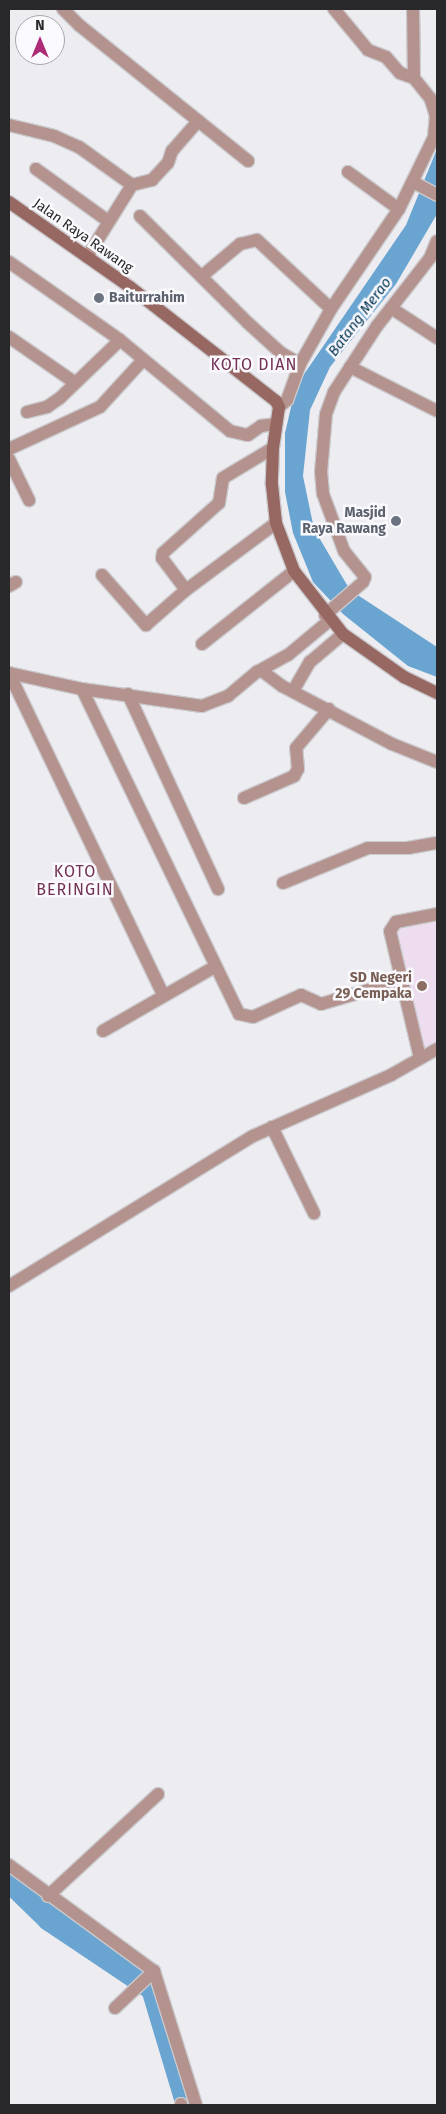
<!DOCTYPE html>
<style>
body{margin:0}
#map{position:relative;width:446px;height:2114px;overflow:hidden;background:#edecf1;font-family:"Fira Sans",sans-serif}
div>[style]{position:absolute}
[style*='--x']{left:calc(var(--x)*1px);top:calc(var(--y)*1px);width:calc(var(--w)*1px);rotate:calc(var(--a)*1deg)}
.education>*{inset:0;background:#edddef}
.water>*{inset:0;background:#6aa4d1}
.river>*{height:25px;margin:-12.5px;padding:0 12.5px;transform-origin:12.5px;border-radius:12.5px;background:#6aa4d1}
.roads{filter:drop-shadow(1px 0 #cac9cd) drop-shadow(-1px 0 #cac9cd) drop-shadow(0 1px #cac9cd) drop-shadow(0 -1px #cac9cd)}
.street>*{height:12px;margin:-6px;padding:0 6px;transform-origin:6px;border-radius:6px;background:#b4938e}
.secondary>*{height:12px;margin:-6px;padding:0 6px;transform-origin:6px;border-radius:6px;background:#966861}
.dots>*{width:14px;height:14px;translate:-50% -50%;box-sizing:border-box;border:2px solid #fafafe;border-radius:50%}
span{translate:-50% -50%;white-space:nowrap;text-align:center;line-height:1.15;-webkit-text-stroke:5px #fafafe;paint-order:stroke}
.street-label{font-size:14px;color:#28282a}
.worship-label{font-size:14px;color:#5b616d;font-weight:700}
.left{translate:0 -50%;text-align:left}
.right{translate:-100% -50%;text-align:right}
.education-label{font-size:14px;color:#785e54;font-weight:700}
.water-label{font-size:15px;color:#053654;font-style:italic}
.quarter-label{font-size:16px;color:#733254;letter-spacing:1px}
.frame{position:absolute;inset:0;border:10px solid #28282a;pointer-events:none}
.north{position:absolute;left:15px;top:15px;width:50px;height:50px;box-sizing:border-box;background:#fafafe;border:1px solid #a6a6a9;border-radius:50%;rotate:0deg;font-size:14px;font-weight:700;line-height:20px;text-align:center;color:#28282a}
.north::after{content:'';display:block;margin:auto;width:18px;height:22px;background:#ae2c77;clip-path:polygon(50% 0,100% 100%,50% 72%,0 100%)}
</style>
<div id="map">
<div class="education">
<i style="clip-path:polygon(437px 918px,437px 1044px,423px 1051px,394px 928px)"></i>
</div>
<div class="water">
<i style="clip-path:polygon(437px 149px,437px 214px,396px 284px,330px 367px,310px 410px,303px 476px,314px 529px,350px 590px,437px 647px,437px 677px,408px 666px,343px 614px,313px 582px,293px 533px,285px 492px,285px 433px,296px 386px,406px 225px)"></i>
</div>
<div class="river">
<i style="--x:9;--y:1879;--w:56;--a:44.3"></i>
<i style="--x:49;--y:1918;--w:125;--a:33.9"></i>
<i style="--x:153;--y:1988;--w:122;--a:73.3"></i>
</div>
<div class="roads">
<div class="street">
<i style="--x:63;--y:9;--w:23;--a:45"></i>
<i style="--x:79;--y:25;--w:217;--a:38.8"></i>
<i style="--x:334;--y:9;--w:53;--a:50.3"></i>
<i style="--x:368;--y:50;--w:19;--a:21"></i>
<i style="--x:386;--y:57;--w:21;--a:49"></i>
<i style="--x:400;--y:73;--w:15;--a:20"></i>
<i style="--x:9;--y:125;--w:46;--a:13.7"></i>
<i style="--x:54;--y:136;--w:27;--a:24"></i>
<i style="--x:79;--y:147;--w:65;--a:35.6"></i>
<i style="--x:36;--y:169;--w:89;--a:35.8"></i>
<i style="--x:348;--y:172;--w:63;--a:36"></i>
<i style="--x:413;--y:182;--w:27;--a:28"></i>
<i style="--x:140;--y:216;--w:152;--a:44.7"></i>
<i style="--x:248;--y:323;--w:45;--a:42.3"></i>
<i style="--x:281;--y:353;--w:22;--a:30"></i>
<i style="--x:87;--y:257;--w:85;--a:-58"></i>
<i style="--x:132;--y:185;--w:21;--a:-14"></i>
<i style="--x:152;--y:180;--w:23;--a:-47"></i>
<i style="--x:168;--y:163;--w:13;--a:-72"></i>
<i style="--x:172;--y:151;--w:40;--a:-49"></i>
<i style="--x:9;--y:262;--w:136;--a:35.1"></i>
<i style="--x:120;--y:340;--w:143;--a:39.6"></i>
<i style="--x:230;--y:431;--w:18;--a:13"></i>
<i style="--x:248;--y:435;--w:16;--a:-35"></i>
<i style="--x:261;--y:426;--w:15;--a:-8"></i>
<i style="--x:202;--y:276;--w:50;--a:-40.1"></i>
<i style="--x:240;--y:244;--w:17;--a:-13"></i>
<i style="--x:257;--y:240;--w:101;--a:43"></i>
<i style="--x:391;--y:308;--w:55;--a:33.1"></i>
<i style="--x:9;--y:337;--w:79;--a:34.7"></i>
<i style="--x:350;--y:367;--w:97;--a:26.8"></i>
<i style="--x:279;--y:407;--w:11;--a:-41"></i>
<i style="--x:287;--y:400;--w:38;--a:-70"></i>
<i style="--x:300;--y:364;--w:63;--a:-60.6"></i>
<i style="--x:331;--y:309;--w:121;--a:-55.8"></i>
<i style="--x:399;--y:209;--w:80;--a:-64.1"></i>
<i style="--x:434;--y:137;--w:21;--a:-85"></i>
<i style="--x:436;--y:116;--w:19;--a:-108"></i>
<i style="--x:430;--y:98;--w:26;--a:-129"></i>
<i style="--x:414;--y:78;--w:69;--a:-90.8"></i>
<i style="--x:27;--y:412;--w:21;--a:-14"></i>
<i style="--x:47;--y:407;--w:16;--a:-35"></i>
<i style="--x:60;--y:398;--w:83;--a:-44"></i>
<i style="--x:9;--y:449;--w:100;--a:-24.8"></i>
<i style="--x:100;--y:407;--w:64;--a:-47.5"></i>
<i style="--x:9;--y:459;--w:46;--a:64"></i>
<i style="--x:102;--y:575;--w:67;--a:48.7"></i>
<i style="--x:146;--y:625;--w:53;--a:-41.2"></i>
<i style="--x:186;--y:590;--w:112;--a:-36.7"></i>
<i style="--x:9;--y:586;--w:8;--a:-30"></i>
<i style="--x:186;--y:590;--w:40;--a:-127"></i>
<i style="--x:162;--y:558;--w:5;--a:-79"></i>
<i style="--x:163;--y:553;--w:75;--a:-41.8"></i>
<i style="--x:219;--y:503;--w:25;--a:-81"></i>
<i style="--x:223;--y:478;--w:58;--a:-31"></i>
<i style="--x:325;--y:615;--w:50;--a:-41"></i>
<i style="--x:363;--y:582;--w:5;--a:-68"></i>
<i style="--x:365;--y:577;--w:33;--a:-129"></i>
<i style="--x:344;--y:551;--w:61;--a:-110.2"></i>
<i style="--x:323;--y:494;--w:22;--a:-95"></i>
<i style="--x:321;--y:472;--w:58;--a:-85.1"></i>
<i style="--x:326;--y:414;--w:23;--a:-70"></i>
<i style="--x:334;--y:392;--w:79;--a:-56.9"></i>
<i style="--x:377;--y:326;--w:86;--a:-52.1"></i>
<i style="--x:430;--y:258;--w:18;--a:-68"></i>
<i style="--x:202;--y:644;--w:117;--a:-38.4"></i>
<i style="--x:262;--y:671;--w:25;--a:37"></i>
<i style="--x:282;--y:686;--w:124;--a:27.8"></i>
<i style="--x:392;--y:744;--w:48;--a:21.8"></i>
<i style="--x:9;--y:673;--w:358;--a:64.4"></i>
<i style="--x:9;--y:673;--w:75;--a:12.4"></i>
<i style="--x:82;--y:689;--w:121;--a:8.1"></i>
<i style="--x:202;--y:706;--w:28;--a:-21"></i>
<i style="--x:228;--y:696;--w:38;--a:-40"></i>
<i style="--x:257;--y:672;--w:35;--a:-29"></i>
<i style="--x:288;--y:655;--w:55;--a:-39.8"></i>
<i style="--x:82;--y:689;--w:361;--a:64.2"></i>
<i style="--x:239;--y:1014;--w:14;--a:12"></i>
<i style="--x:253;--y:1017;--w:53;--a:-24.6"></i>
<i style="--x:301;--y:995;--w:22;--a:24"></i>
<i style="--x:321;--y:1004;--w:81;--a:-16.4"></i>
<i style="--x:293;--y:691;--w:34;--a:-60"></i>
<i style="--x:310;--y:662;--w:43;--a:-40.3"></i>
<i style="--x:128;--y:694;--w:215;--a:65.2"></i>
<i style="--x:244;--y:798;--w:55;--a:-23.7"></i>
<i style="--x:294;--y:776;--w:8;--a:-60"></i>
<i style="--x:298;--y:769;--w:21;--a:-95"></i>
<i style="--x:296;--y:748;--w:51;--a:-49.8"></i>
<i style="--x:283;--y:883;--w:92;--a:-22.4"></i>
<i style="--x:368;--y:848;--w:40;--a:0"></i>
<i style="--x:408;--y:848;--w:29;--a:-10"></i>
<i style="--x:103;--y:1031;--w:130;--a:-29.9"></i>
<i style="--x:420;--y:1058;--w:130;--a:-103.3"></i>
<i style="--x:390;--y:931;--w:11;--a:-56"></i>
<i style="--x:396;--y:922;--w:42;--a:-11"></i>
<i style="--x:272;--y:1127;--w:96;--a:64"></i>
<i style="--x:9;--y:1286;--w:286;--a:-31.6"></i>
<i style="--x:253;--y:1136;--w:151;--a:-23.8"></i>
<i style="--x:391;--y:1075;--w:53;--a:-29.5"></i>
<i style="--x:9;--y:1865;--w:180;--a:36.2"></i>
<i style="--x:154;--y:1971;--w:140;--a:72.6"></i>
<i style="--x:48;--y:1896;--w:150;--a:-42.8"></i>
<i style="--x:115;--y:2008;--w:54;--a:-43.5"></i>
<i style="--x:181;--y:2104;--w:1;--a:90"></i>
</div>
<div class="secondary">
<i style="--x:9;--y:202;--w:148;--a:35.1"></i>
<i style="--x:130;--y:287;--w:185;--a:38"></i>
<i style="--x:276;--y:401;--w:7;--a:63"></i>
<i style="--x:279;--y:407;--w:41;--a:98.3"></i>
<i style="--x:273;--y:448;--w:37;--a:92"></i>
<i style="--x:272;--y:485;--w:38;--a:84"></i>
<i style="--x:276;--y:523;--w:51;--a:69.4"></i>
<i style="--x:294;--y:571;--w:80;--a:52.1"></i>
<i style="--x:343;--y:634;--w:75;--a:35.2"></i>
<i style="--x:404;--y:677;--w:37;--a:26"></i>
</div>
</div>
<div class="dots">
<i style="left:99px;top:298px;background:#6b7280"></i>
<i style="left:396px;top:521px;background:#6b7280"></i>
<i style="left:422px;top:986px;background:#8d6e63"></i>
</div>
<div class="street-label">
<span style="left:83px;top:236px;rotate:35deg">Jalan Raya Rawang</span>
</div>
<div class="worship-label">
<span class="left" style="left:109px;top:298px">Baiturrahim</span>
<span class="right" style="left:386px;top:521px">Masjid<br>Raya Rawang</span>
</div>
<div class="education-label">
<span class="right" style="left:412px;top:986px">SD Negeri<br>29 Cempaka</span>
</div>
<div class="water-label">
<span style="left:360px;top:317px;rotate:-53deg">Batang Merao</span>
</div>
<div class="quarter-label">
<span style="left:254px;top:365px">KOTO DIAN</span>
<span style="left:75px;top:881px">KOTO<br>BERINGIN</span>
</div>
<div class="frame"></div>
<div class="north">N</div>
</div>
